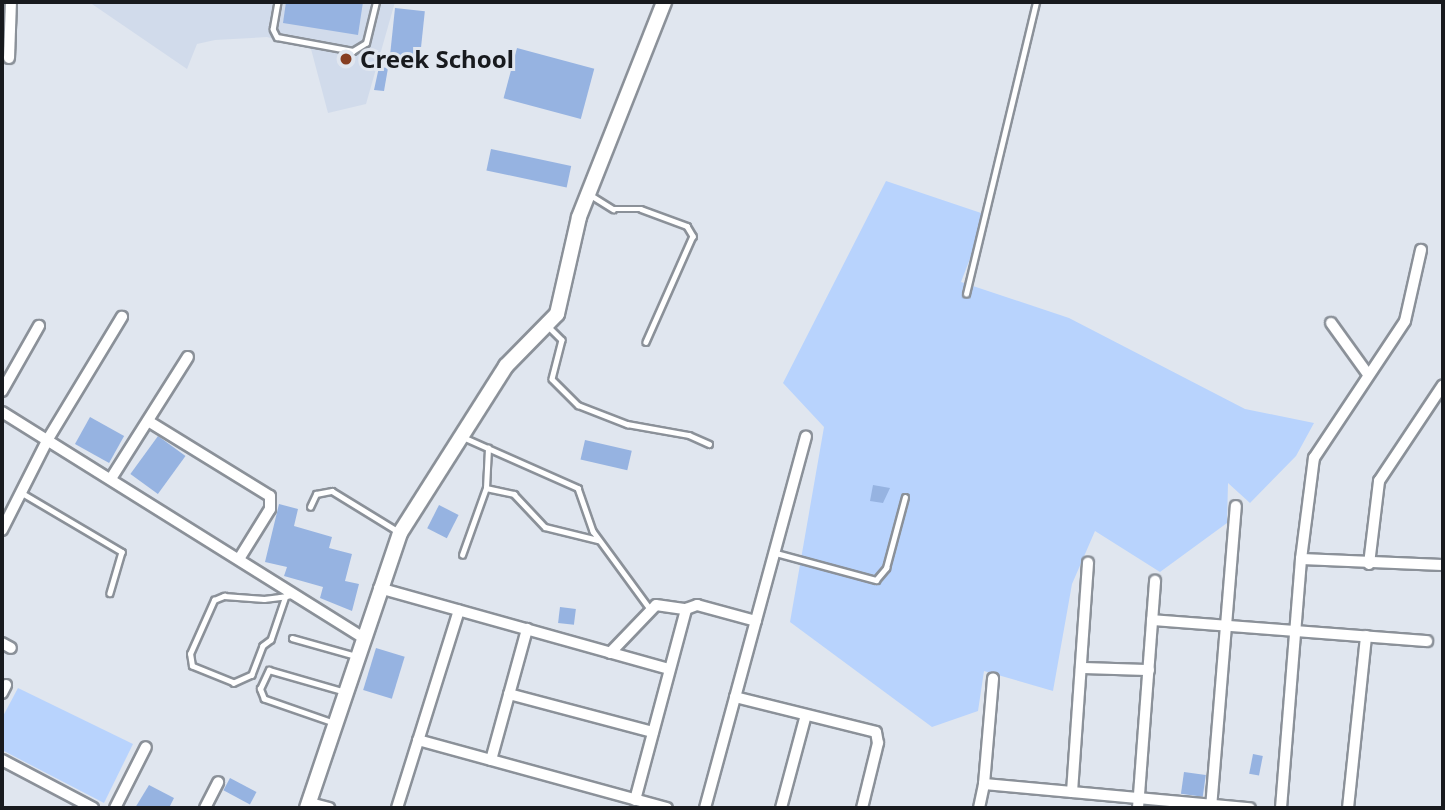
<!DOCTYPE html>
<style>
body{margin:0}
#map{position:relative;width:1445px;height:810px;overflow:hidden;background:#e0e6ef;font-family:"Noto Sans",sans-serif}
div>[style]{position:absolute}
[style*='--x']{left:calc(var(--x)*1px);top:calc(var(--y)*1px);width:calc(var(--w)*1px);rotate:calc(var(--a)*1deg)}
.built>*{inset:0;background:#d1dbeb}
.green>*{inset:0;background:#b8d3fd}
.building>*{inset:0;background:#96b3e1;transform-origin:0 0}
.roads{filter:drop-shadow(2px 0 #8b9199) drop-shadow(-2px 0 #8b9199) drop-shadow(0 2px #8b9199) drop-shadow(0 -2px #8b9199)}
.lane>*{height:4.5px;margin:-2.25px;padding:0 2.25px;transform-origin:2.25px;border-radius:2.25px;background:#fff}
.street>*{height:10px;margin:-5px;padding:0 5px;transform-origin:5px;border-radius:5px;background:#fff}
.secondary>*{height:14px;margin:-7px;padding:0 7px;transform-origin:7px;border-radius:7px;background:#fff}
.dots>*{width:19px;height:19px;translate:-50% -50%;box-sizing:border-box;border:4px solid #e0e6ef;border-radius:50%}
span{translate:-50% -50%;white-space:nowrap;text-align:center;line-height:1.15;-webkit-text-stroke:6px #e0e6ef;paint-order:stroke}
.poi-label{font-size:24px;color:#181a1e;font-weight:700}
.left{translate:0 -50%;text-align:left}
.frame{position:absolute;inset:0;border:4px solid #181a1e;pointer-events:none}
</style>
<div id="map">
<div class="built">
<i style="clip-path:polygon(89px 2px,395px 2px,366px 104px,328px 113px,311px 49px,267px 37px,215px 40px,197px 44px,187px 69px)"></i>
</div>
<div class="green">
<i style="clip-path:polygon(886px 181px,987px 215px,961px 282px,1069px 318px,1245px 409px,1314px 423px,1296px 456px,1250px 503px,1228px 483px,1227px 523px,1160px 572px,1095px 531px,1072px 584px,1053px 691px,984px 671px,978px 711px,932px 727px,790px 622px,824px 427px,783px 383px)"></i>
<i style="clip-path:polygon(18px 688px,133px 744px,104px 803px,2px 750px,2px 718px)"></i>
</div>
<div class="building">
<i style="clip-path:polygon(286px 2px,363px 2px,358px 35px,283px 23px)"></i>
<i style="left:395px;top:8px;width:30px;height:54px;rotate:6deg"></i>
<i style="left:517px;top:48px;width:80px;height:52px;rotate:15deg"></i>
<i style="clip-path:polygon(379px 67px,388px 68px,384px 91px,374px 90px)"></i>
<i style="left:491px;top:149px;width:82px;height:22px;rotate:12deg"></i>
<i style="left:90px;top:417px;width:39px;height:31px;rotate:29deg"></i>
<i style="left:158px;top:436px;width:34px;height:47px;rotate:36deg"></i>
<i style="left:585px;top:440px;width:48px;height:20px;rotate:13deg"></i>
<i style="clip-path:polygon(873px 485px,890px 488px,883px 503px,870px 501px)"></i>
<i style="clip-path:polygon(279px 504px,298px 509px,294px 526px,332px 537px,329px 548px,352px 554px,345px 581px,359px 584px,352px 611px,320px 598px,323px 587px,284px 576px,287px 567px,265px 562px)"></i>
<i style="left:439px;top:505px;width:22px;height:26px;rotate:27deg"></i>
<i style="left:560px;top:607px;width:16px;height:16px;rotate:7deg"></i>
<i style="left:376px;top:648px;width:30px;height:44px;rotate:17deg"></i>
<i style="left:1253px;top:754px;width:10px;height:20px;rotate:11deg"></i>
<i style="left:1184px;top:772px;width:22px;height:22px;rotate:8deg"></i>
<i style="left:230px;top:778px;width:30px;height:14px;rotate:28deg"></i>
<i style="clip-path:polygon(149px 785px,174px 798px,169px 808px,135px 808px)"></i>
</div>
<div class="roads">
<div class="lane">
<i style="--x:278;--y:2;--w:27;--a:100"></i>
<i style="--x:273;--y:29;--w:9;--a:63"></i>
<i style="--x:277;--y:37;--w:77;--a:10.4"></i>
<i style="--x:353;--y:51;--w:15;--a:-32"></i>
<i style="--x:366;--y:43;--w:42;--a:-76.3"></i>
<i style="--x:592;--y:196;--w:25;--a:32"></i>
<i style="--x:613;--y:209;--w:28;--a:0"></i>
<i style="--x:641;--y:209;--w:49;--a:20.3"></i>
<i style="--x:687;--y:226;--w:12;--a:59"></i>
<i style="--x:693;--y:236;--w:116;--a:113.9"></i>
<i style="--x:966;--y:294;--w:300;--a:-76.5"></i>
<i style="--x:549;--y:327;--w:18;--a:45"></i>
<i style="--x:562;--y:340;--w:40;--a:104.4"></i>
<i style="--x:552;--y:379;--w:37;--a:45"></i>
<i style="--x:578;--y:405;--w:53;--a:21.2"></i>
<i style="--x:627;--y:424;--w:63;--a:10.1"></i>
<i style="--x:689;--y:435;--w:22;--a:24"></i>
<i style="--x:463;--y:437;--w:126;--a:23.9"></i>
<i style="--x:578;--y:488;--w:46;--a:70.8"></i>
<i style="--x:593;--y:531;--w:97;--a:53.8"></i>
<i style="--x:486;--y:488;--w:29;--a:12"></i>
<i style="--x:514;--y:494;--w:45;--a:46.8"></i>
<i style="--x:545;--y:527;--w:55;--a:13.8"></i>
<i style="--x:22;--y:493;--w:116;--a:30.5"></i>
<i style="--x:122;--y:552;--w:43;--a:106.3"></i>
<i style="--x:310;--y:507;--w:14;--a:-65"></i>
<i style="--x:316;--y:494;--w:16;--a:-11"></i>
<i style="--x:332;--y:491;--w:79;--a:31.5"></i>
<i style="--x:776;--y:553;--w:104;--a:15.1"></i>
<i style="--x:876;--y:580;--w:16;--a:-50"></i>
<i style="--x:886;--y:568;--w:73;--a:-75"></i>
<i style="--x:462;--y:555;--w:71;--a:-70.3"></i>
<i style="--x:486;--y:488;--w:40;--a:-87.1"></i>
<i style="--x:286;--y:596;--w:46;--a:108.8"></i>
<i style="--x:271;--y:640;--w:10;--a:143"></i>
<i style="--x:263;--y:646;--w:31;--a:111"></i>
<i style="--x:252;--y:675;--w:20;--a:156"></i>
<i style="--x:234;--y:683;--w:45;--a:-158"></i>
<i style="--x:192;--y:666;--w:12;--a:-99"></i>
<i style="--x:190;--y:654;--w:59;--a:-66"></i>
<i style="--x:214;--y:600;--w:11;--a:-22"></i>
<i style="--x:224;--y:596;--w:40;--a:4.3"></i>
<i style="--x:264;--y:599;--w:16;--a:-7"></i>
<i style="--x:280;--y:597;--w:6;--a:-9"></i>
<i style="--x:286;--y:596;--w:5;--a:-11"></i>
<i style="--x:292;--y:638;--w:66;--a:15.7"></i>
<i style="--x:333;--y:723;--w:73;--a:-160.8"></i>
<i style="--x:264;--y:699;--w:11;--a:-112"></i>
<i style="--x:260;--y:689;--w:21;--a:-65"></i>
<i style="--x:269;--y:670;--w:76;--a:16"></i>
</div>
<div class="street">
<i style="--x:9;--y:58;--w:56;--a:-88"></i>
<i style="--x:1331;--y:323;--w:62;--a:54.2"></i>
<i style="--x:2;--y:391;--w:75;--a:-60.4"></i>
<i style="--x:2;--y:412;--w:426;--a:32"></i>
<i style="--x:148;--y:421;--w:143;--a:31.6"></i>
<i style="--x:270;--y:496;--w:13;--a:90"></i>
<i style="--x:270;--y:509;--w:59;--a:121.8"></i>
<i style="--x:112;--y:477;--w:142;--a:-57.7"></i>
<i style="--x:2;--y:530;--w:102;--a:-63.2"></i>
<i style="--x:48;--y:439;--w:143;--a:-58.8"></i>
<i style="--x:1301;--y:559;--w:102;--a:-82.7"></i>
<i style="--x:1314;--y:458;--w:164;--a:-56.4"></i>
<i style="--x:1405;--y:321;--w:73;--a:-77.3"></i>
<i style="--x:1369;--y:564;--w:84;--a:-83.1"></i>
<i style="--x:1379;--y:481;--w:115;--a:-56.3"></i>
<i style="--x:379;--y:588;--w:301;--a:15.6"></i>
<i style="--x:1152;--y:620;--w:276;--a:4.4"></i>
<i style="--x:2;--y:643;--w:10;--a:29"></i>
<i style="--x:610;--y:653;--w:66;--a:-46.2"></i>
<i style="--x:656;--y:605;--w:30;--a:8"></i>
<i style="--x:1081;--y:668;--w:68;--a:1.7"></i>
<i style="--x:2;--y:693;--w:9;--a:-63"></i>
<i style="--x:509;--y:694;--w:149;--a:14.8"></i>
<i style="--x:735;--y:697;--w:145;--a:13.9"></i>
<i style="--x:876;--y:732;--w:11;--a:80"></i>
<i style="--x:878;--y:743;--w:67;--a:103.8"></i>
<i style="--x:418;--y:740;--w:258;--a:15.3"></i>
<i style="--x:2;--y:760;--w:103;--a:27.8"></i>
<i style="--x:491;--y:760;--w:136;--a:-74.6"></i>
<i style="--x:984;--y:784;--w:106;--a:-85.1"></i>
<i style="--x:1072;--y:792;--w:230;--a:-86"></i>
<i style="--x:635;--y:800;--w:198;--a:-75"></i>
<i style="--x:686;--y:609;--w:12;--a:-20"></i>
<i style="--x:697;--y:605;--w:61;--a:15.2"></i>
<i style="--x:310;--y:803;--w:20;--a:15"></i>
<i style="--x:115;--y:808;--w:68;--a:-63.1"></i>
<i style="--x:205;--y:808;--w:29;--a:-63"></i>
<i style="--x:397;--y:808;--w:207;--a:-72.6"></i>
<i style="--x:705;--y:808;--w:385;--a:-74.8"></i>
<i style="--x:781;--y:808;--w:96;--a:-75"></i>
<i style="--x:979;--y:808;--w:25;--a:-78"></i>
<i style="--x:984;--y:784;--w:267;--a:5.2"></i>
<i style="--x:1138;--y:808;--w:228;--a:-85.7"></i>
<i style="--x:1211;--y:808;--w:303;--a:-85.3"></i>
<i style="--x:1281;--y:808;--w:250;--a:-85.4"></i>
<i style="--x:1301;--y:559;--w:142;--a:2.4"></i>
<i style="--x:1348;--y:808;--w:173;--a:-84"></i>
</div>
<div class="secondary">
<i style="--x:307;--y:808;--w:290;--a:-71.3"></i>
<i style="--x:400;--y:533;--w:198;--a:-57.6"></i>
<i style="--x:506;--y:366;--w:73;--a:-45.6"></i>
<i style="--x:557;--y:314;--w:99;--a:-77.2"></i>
<i style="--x:579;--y:217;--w:231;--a:-68.4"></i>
</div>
</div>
<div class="dots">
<i style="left:346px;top:59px;background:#863e21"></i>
</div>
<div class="poi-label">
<span class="left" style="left:360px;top:59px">Creek School</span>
</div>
<div class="frame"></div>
</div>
